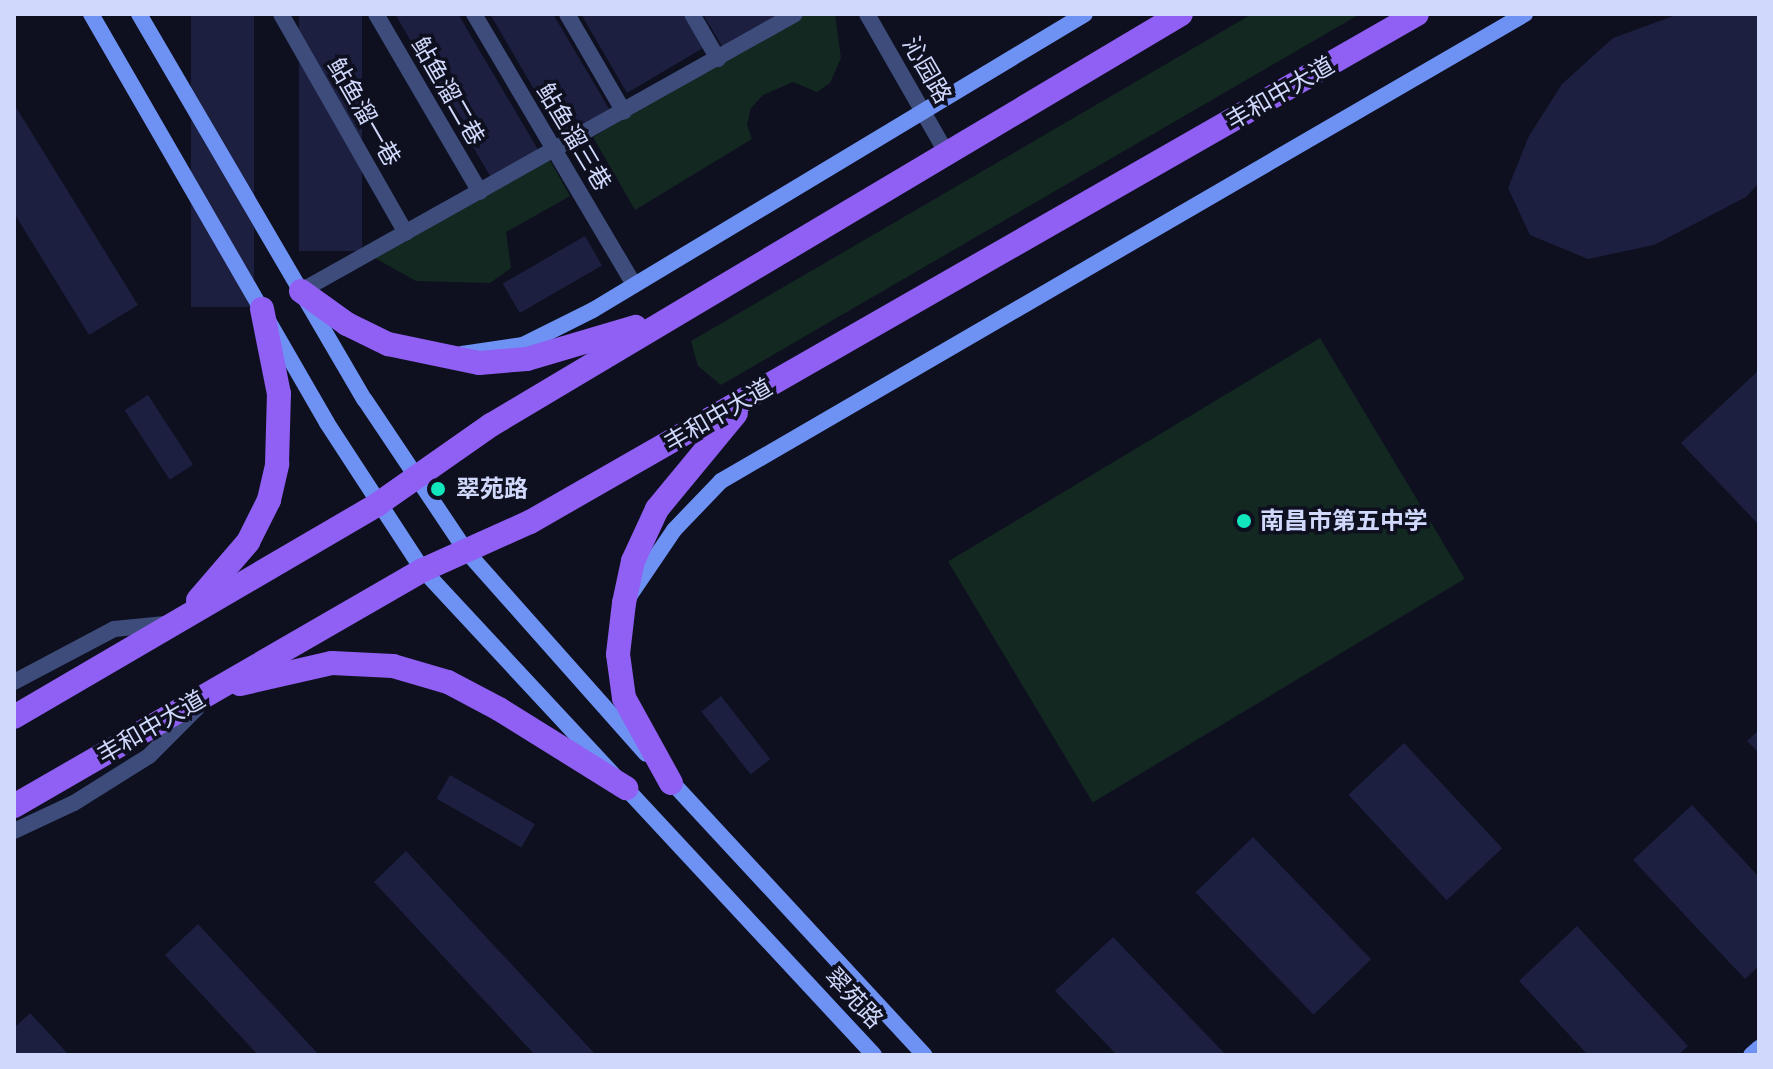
<!DOCTYPE html>
<meta charset="utf-8">
<style>
body{margin:0}
#map{position:relative;width:1773px;height:1069px;overflow:hidden;background:#0e101f;font-family:"Public Sans","Noto Sans SC",sans-serif}
div>[style]{position:absolute}
[style*='--x']{left:calc(var(--x)*1px);top:calc(var(--y)*1px);width:calc(var(--w)*1px);rotate:calc(var(--a)*1deg)}
.green>*{inset:0;background:#122821;transform-origin:0 0}
.building>*{inset:0;background:#1c1f3f;transform-origin:0 0}
.lane>*{height:16px;margin:-8px;padding:0 8px;transform-origin:8px;border-radius:8px;background:#3d4c7b}
.street>*{height:16px;margin:-8px;padding:0 8px;transform-origin:8px;border-radius:8px;background:#3d4c7b}
.secondary>*{height:16px;margin:-8px;padding:0 8px;transform-origin:8px;border-radius:8px;background:#6e92f4}
.primary>*{height:24px;margin:-12px;padding:0 12px;transform-origin:12px;border-radius:12px;background:#905ff3}
.dots>*{width:22px;height:22px;translate:-50% -50%;box-sizing:border-box;border:4px solid #0e101f;border-radius:50%}
span{translate:-50% -50%;white-space:nowrap;text-align:center;line-height:1.15;-webkit-text-stroke:7px #0e101f;paint-order:stroke}
.street-label{font-size:24px;color:#d0d8fb}
.poi-label{font-size:24px;color:#d0d8fb;font-weight:700}
.left{translate:0 -50%;text-align:left}
.frame{position:absolute;inset:0;border:16px solid #d0d8fb;pointer-events:none}
</style>
<div id="map">
<div class="green">
<i style="clip-path:polygon(797px 14px,835px 14px,841px 58px,830px 83px,817px 92px,793px 82px,763px 95px,751px 108px,747px 125px,752px 139px,635px 210px,593px 137px)"></i>
<i style="clip-path:polygon(1252px 14px,1360px 14px,721px 385px,698px 366px,691px 341px)"></i>
<i style="clip-path:polygon(548px 157px,570px 196px,506px 232px,511px 268px,490px 283px,416px 281px,373px 257px)"></i>
<i style="left:1320px;top:338px;width:281px;height:434px;rotate:59deg"></i>
</div>
<div class="building">
<i style="left:191px;top:14px;width:63px;height:293px"></i>
<i style="left:299px;top:14px;width:63px;height:237px"></i>
<i style="clip-path:polygon(395px 14px,458px 14px,540px 153px,493px 181px)"></i>
<i style="clip-path:polygon(490px 14px,553px 14px,611px 112px,563px 139px)"></i>
<i style="clip-path:polygon(581px 14px,683px 14px,703px 48px,627px 93px)"></i>
<i style="clip-path:polygon(703px 14px,780px 14px,726px 53px)"></i>
<i style="clip-path:polygon(1679px 14px,1759px 15px,1759px 183px,1746px 197px,1654px 245px,1588px 259px,1530px 235px,1508px 188px,1529px 136px,1562px 84px,1613px 38px)"></i>
<i style="clip-path:polygon(14px 104px,138px 305px,89px 335px,14px 213px)"></i>
<i style="left:585px;top:236px;width:34px;height:95px;rotate:60deg"></i>
<i style="clip-path:polygon(1759px 370px,1759px 525px,1681px 443px)"></i>
<i style="left:148px;top:395px;width:83px;height:28px;rotate:57deg"></i>
<i style="left:721px;top:696px;width:80px;height:25px;rotate:52deg"></i>
<i style="clip-path:polygon(1759px 730px,1759px 753px,1747px 741px)"></i>
<i style="left:1404px;top:743px;width:144px;height:76px;rotate:47deg"></i>
<i style="left:450px;top:775px;width:98px;height:27px;rotate:30deg"></i>
<i style="clip-path:polygon(1692px 805px,1759px 877px,1759px 966px,1745px 979px,1633px 860px)"></i>
<i style="left:1253px;top:837px;width:170px;height:80px;rotate:46deg"></i>
<i style="clip-path:polygon(406px 851px,596px 1055px,535px 1055px,374px 882px)"></i>
<i style="clip-path:polygon(198px 924px,319px 1055px,258px 1055px,165px 955px)"></i>
<i style="clip-path:polygon(1577px 926px,1688px 1046px,1678px 1055px,1588px 1055px,1519px 981px)"></i>
<i style="clip-path:polygon(1113px 937px,1226px 1055px,1117px 1055px,1055px 991px)"></i>
<i style="clip-path:polygon(30px 1013px,69px 1055px,14px 1055px,14px 1028px)"></i>
</div>
<div class="lane">
<i style="--x:281;--y:14;--w:252;--a:60.3"></i>
<i style="--x:376;--y:14;--w:206;--a:59.7"></i>
<i style="--x:474;--y:14;--w:315;--a:59.4"></i>
<i style="--x:567;--y:14;--w:113;--a:59.8"></i>
<i style="--x:692;--y:14;--w:52;--a:60"></i>
<i style="--x:301;--y:291;--w:566;--a:-29.28"></i>
<i style="--x:14;--y:682;--w:113;--a:-27.9"></i>
<i style="--x:114;--y:629;--w:51;--a:-5.6"></i>
<i style="--x:14;--y:831;--w:66;--a:-25"></i>
<i style="--x:74;--y:803;--w:89;--a:-32.1"></i>
<i style="--x:149;--y:756;--w:68;--a:-45"></i>
</div>
<div class="street">
<i style="--x:867;--y:14;--w:157;--a:60.2"></i>
</div>
<div class="secondary">
<i style="--x:91;--y:14;--w:472;--a:60"></i>
<i style="--x:327;--y:423;--w:176;--a:56.9"></i>
<i style="--x:423;--y:570;--w:662;--a:47.08"></i>
<i style="--x:139;--y:14;--w:447;--a:59.7"></i>
<i style="--x:365;--y:400;--w:182;--a:56.2"></i>
<i style="--x:466;--y:551;--w:271;--a:48.4"></i>
<i style="--x:462;--y:354;--w:62;--a:-8.4"></i>
<i style="--x:523;--y:345;--w:78;--a:-26.6"></i>
<i style="--x:593;--y:310;--w:574;--a:-31.03"></i>
<i style="--x:630;--y:595;--w:78;--a:-55.9"></i>
<i style="--x:674;--y:530;--w:68;--a:-46.2"></i>
<i style="--x:721;--y:481;--w:930;--a:-30.15"></i>
<i style="--x:667;--y:777;--w:379;--a:47.2"></i>
<i style="--x:1751;--y:1055;--w:11;--a:-41"></i>
</div>
<div class="primary">
<i style="--x:301;--y:291;--w:57;--a:35.7"></i>
<i style="--x:347;--y:324;--w:46;--a:26"></i>
<i style="--x:388;--y:344;--w:93;--a:11.8"></i>
<i style="--x:479;--y:363;--w:48;--a:-4.8"></i>
<i style="--x:527;--y:359;--w:113;--a:-16.5"></i>
<i style="--x:198;--y:600;--w:77;--a:-49.2"></i>
<i style="--x:248;--y:542;--w:47;--a:-63.4"></i>
<i style="--x:269;--y:500;--w:37;--a:-77"></i>
<i style="--x:277;--y:464;--w:70;--a:-88.4"></i>
<i style="--x:279;--y:394;--w:87;--a:-101.3"></i>
<i style="--x:240;--y:684;--w:94;--a:-12.9"></i>
<i style="--x:332;--y:663;--w:61;--a:2.8"></i>
<i style="--x:393;--y:666;--w:57;--a:16.2"></i>
<i style="--x:448;--y:682;--w:58;--a:27.9"></i>
<i style="--x:499;--y:709;--w:150;--a:31.9"></i>
<i style="--x:14;--y:717;--w:422;--a:-30.3"></i>
<i style="--x:378;--y:504;--w:138;--a:-35"></i>
<i style="--x:491;--y:425;--w:803;--a:-30.78"></i>
<i style="--x:671;--y:783;--w:97;--a:-118.9"></i>
<i style="--x:624;--y:698;--w:44;--a:-97.8"></i>
<i style="--x:618;--y:654;--w:51;--a:-83.3"></i>
<i style="--x:624;--y:603;--w:43;--a:-77.9"></i>
<i style="--x:633;--y:561;--w:57;--a:-65.2"></i>
<i style="--x:657;--y:509;--w:124;--a:-50.5"></i>
<i style="--x:14;--y:806;--w:472;--a:-30"></i>
<i style="--x:423;--y:570;--w:117;--a:-24.2"></i>
<i style="--x:530;--y:522;--w:1022;--a:-29.8"></i>
</div>
<div class="dots">
<i style="left:438px;top:489px;background:#11e6bd"></i>
<i style="left:1244px;top:521px;background:#11e6bd"></i>
</div>
<div class="street-label">
<span style="left:927px;top:70px;rotate:60deg">沁园路</span>
<span style="left:448px;top:91px;rotate:60deg">鲇鱼溜二巷</span>
<span style="left:1280px;top:93px;rotate:-30deg">丰和中大道</span>
<span style="left:364px;top:112px;rotate:60deg">鲇鱼溜一巷</span>
<span style="left:574px;top:137px;rotate:59deg">鲇鱼溜三巷</span>
<span style="left:718px;top:415px;rotate:-30deg">丰和中大道</span>
<span style="left:151px;top:727px;rotate:-30deg">丰和中大道</span>
<span style="left:854px;top:998px;rotate:47deg">翠苑路</span>
</div>
<div class="poi-label">
<span class="left" style="left:456px;top:489px">翠苑路</span>
<span class="left" style="left:1260px;top:521px">南昌市第五中学</span>
</div>
<div class="frame"></div>
</div>
